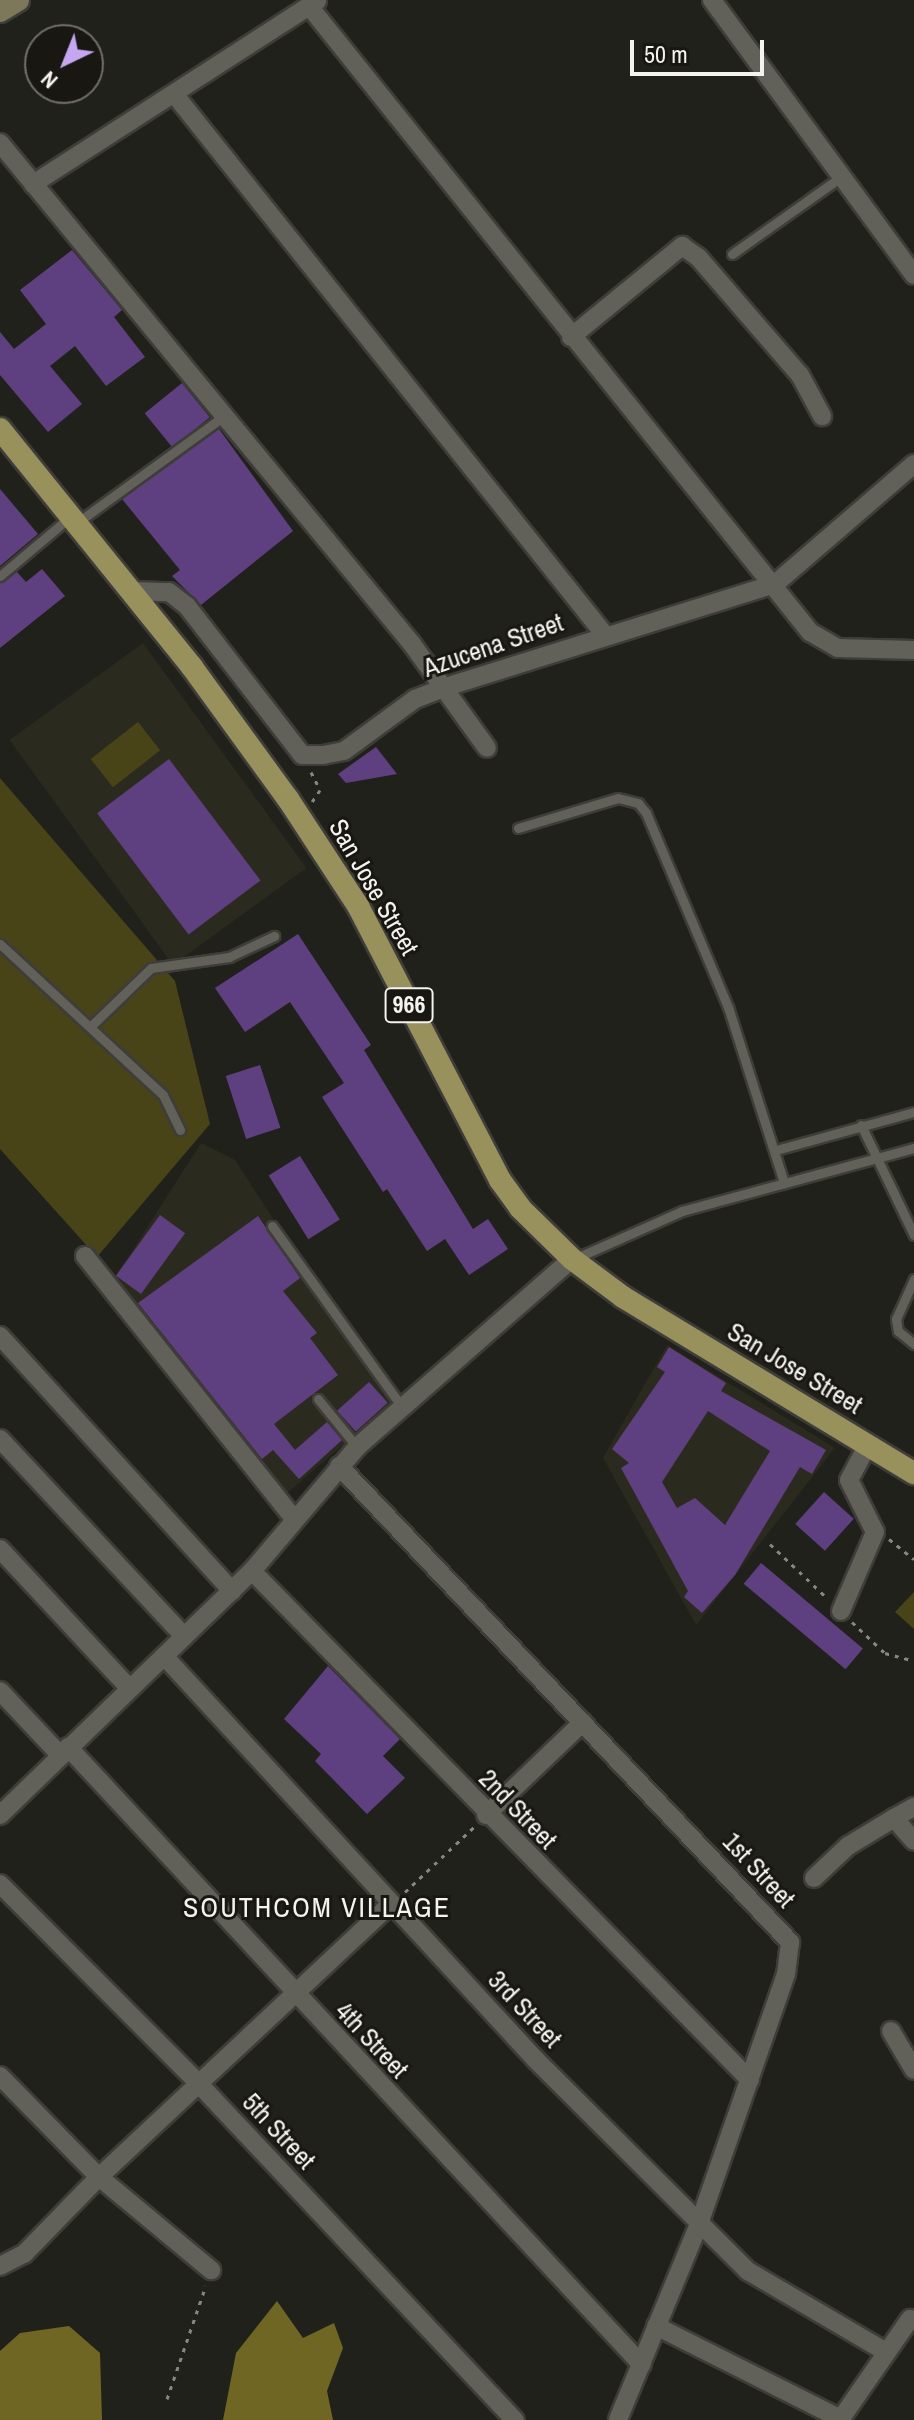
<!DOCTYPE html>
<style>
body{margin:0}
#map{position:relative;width:914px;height:2420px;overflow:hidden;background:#21211b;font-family:"Archivo Narrow",sans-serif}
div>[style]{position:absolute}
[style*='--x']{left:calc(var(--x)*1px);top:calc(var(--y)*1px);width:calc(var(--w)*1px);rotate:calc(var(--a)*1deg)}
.built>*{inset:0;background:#2b2a1e;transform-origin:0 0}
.green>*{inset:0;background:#494318;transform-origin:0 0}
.water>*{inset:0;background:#706623}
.building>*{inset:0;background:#5e4081;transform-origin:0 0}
.path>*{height:3px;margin-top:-1.5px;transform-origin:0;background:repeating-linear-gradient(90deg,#888782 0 4px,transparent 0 10px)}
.roads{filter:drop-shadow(2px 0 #3e3d39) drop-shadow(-2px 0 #3e3d39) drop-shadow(0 2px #3e3d39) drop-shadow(0 -2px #3e3d39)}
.service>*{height:9px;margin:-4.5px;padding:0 4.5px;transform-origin:4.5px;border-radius:4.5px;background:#616059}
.minor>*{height:18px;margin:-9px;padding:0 9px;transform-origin:9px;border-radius:9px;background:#616059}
.secondary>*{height:22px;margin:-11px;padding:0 11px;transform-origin:11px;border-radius:11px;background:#7d785a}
.primary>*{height:22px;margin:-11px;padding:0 11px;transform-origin:11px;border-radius:11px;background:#99915b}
span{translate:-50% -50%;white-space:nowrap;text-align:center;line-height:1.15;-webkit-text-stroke:6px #181712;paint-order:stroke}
.shield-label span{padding:2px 6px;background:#181712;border:2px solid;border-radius:6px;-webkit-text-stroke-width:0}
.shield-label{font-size:24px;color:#f4f3ef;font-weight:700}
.street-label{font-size:26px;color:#f4f3ef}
.neighbourhood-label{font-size:28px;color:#f4f3ef;letter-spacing:2px}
.north{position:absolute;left:24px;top:24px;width:80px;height:80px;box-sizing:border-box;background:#181712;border:2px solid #706f6a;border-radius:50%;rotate:223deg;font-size:22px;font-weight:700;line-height:32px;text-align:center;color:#f4f3ef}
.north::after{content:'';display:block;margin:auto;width:28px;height:36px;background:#c5a6f0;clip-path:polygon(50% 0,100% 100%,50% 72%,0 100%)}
.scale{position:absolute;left:630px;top:40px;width:134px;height:36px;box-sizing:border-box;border:4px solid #f4f3ef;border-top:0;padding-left:10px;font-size:24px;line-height:28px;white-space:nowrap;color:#f4f3ef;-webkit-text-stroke:6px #181712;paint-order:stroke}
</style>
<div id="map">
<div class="built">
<i style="left:143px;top:643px;width:278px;height:165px;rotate:54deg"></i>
<i style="clip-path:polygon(201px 1143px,235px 1160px,392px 1402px,284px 1496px,111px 1284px)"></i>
<i style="clip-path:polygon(667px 1345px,835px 1448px,696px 1625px,603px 1458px)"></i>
</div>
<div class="green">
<i style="left:138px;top:722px;width:36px;height:60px;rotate:52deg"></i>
<i style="clip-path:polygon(0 778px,175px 981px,210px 1124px,97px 1257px,0 1149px)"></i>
<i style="clip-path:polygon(914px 1592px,914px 1629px,895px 1612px)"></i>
</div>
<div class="water">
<i style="clip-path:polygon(277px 2301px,303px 2338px,334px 2323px,343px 2348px,327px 2391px,333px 2420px,223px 2420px,236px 2353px)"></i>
<i style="clip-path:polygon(69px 2326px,100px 2353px,102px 2420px,0 2420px,0 2351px,20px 2333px)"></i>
</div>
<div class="building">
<i style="clip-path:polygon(72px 250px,122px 310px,114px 317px,145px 357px,106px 386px,75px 346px,50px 366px,82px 404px,48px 432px,0 375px,0 332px,14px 349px,46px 324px,20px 290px)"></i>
<i style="left:182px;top:383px;width:44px;height:48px;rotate:51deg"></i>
<i style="clip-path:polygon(219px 429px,293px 531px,201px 605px,172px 576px,180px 570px,122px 499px)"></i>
<i style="clip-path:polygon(0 489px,38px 534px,0 566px)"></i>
<i style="clip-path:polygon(42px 569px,65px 596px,0 648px,0 583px,17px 572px,26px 582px)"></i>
<i style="clip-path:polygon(376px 747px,397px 774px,346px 783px,338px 774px)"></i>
<i style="left:169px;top:759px;width:152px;height:90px;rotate:53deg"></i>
<i style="clip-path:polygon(298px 934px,371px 1045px,364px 1050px,473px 1229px,488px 1219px,508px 1249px,469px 1275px,445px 1239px,427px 1251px,387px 1189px,383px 1192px,322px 1097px,344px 1083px,290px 1002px,245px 1032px,215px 988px)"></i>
<i style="left:260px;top:1065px;width:66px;height:36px;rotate:72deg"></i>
<i style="left:300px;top:1156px;width:75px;height:37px;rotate:58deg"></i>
<i style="left:160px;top:1215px;width:31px;height:75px;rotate:36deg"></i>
<i style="clip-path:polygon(258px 1216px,300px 1278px,283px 1291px,317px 1333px,310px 1338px,338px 1375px,274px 1424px,295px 1450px,327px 1422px,342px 1440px,299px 1479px,273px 1450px,262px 1459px,138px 1303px)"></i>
<i style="clip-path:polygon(evenodd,669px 1347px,726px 1383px,721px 1391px,826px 1450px,812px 1474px,800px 1467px,735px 1575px,702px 1613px,684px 1597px,688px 1591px,621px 1468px,629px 1463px,612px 1449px,665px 1372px,657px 1367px,669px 1347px,708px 1411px,770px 1451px,725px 1525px,695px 1498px,677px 1508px,662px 1482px,708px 1411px)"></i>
<i style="left:369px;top:1382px;width:28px;height:43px;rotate:48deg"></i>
<i style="left:824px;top:1492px;width:40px;height:43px;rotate:42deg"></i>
<i style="left:761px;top:1563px;width:133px;height:27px;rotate:40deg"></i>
<i style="clip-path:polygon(328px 1666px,400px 1739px,383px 1756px,405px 1778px,367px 1814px,315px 1761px,321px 1754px,284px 1719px)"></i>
</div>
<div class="path">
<i style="--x:311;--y:772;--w:20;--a:63"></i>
<i style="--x:320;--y:790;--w:14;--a:124"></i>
<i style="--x:889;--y:1539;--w:32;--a:39"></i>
<i style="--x:770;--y:1544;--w:77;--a:43.4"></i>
<i style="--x:852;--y:1622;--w:45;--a:43.2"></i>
<i style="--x:885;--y:1653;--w:30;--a:15"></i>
<i style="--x:405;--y:1892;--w:96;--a:-43.3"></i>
<i style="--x:167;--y:2399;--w:120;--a:-71.1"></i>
</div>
<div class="roads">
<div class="service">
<i style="--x:732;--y:254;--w:135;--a:-35.3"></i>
<i style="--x:78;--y:522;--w:180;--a:-36"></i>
<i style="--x:0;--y:576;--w:93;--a:-40.2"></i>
<i style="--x:518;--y:828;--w:104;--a:-16.7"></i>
<i style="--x:618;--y:798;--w:21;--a:14"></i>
<i style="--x:638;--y:803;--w:13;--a:51"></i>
<i style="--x:646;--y:813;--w:211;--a:67.1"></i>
<i style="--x:728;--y:1007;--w:185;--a:72.3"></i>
<i style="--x:0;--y:944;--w:222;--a:42.8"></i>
<i style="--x:163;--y:1095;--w:39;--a:64"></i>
<i style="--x:91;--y:1026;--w:83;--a:-44"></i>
<i style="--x:151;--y:968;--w:79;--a:-8"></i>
<i style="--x:229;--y:957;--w:50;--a:-25"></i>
<i style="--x:861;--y:1125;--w:122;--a:64.3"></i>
<i style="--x:776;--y:1150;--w:143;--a:-15.4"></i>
<i style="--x:272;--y:1226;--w:223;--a:54.3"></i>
<i style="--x:576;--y:1258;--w:116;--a:-23.9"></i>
<i style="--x:682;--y:1211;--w:240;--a:-15.2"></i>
<i style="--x:914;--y:1279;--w:44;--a:114.2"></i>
<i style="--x:896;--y:1319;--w:12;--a:81"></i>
<i style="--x:898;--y:1331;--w:21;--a:39"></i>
<i style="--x:318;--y:1399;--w:62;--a:50.9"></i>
</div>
<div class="minor">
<i style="--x:712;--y:0;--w:341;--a:53.7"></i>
<i style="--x:309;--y:6;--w:802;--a:51.33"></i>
<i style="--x:810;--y:632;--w:32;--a:30"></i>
<i style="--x:838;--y:648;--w:76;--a:1.5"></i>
<i style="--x:175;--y:95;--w:690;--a:51.47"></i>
<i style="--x:0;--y:143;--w:649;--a:50.57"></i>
<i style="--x:412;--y:644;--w:128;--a:54.2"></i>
<i style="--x:33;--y:184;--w:338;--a:-32.8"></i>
<i style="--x:571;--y:337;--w:144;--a:-39.3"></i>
<i style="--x:682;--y:246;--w:19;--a:35"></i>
<i style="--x:698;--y:257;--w:156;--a:49.2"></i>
<i style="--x:800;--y:375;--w:47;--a:61.8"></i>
<i style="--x:132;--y:591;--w:37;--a:2"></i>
<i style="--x:169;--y:592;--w:23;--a:38"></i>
<i style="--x:187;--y:606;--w:188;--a:52.3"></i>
<i style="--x:302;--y:755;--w:21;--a:0"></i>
<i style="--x:323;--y:755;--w:21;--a:-11"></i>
<i style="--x:344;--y:751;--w:88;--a:-36.2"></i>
<i style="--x:415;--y:699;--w:33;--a:-21"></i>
<i style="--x:446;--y:687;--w:345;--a:-17.4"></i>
<i style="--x:775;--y:584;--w:184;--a:-40.8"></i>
<i style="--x:85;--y:1256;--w:337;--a:51.5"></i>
<i style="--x:0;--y:1336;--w:345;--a:47.7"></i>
<i style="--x:0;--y:1439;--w:270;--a:47"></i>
<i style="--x:339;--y:1466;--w:656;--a:46.54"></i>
<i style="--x:790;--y:1942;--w:32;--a:97"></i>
<i style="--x:786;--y:1974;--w:265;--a:109.2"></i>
<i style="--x:699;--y:2224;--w:212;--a:112.5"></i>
<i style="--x:0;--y:1549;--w:190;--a:47.1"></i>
<i style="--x:252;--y:1571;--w:712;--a:45.63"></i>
<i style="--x:841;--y:1611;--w:86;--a:-66.7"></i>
<i style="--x:875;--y:1532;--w:58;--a:-116.6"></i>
<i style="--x:849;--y:1480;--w:40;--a:-62"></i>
<i style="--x:164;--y:1656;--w:551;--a:47.36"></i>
<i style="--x:537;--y:2061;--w:298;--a:44.9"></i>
<i style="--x:748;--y:2271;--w:160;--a:30.4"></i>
<i style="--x:0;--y:1691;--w:89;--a:46.8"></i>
<i style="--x:68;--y:1747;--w:843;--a:47.11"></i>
<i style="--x:0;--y:1815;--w:351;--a:-44.1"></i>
<i style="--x:252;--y:1571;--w:162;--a:-49.7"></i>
<i style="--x:357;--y:1447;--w:286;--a:-41.2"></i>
<i style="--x:486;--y:1815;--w:134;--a:-43.8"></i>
<i style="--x:894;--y:1818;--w:23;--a:-29"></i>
<i style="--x:814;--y:1878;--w:47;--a:-43.3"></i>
<i style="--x:848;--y:1846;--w:54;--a:-31.3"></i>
<i style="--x:894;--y:1818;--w:30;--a:49"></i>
<i style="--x:0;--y:1884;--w:284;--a:45.1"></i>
<i style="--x:200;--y:2085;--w:460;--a:46.8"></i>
<i style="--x:891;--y:2031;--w:45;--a:59.5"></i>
<i style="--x:0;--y:2076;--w:141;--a:45.6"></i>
<i style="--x:99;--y:2177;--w:146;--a:39.7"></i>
<i style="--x:0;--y:2266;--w:27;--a:-27"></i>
<i style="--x:24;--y:2254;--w:107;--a:-45.8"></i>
<i style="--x:99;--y:2177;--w:400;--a:-43.1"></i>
<i style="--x:656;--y:2326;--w:207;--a:26.7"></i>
<i style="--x:840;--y:2420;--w:123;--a:-55.3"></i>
</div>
<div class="secondary">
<i style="--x:0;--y:11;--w:21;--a:-31"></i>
</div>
<div class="primary">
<i style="--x:0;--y:429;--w:306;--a:51.1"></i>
<i style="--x:192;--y:667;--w:163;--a:54"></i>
<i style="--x:288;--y:799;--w:128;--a:56.8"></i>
<i style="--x:358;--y:906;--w:309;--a:62.6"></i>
<i style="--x:500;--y:1180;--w:34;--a:54"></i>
<i style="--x:520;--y:1208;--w:73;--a:44.4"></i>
<i style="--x:572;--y:1259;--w:64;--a:36.7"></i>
<i style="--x:623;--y:1297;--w:340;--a:31.2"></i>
</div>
</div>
<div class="shield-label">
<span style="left:409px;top:1005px">966</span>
</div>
<div class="street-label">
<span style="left:493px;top:645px;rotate:-19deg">Azucena Street</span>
<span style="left:374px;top:887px;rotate:60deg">San Jose Street</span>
<span style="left:795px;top:1368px;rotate:31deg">San Jose Street</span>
<span style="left:518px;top:1809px;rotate:46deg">2nd Street</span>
<span style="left:759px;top:1870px;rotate:47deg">1st Street</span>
<span style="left:525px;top:2009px;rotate:47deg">3rd Street</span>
<span style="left:372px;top:2040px;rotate:47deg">4th Street</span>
<span style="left:279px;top:2131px;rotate:47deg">5th Street</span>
</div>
<div class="neighbourhood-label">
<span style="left:317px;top:1907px">SOUTHCOM VILLAGE</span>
</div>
<div class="north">N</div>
<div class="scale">50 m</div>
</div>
